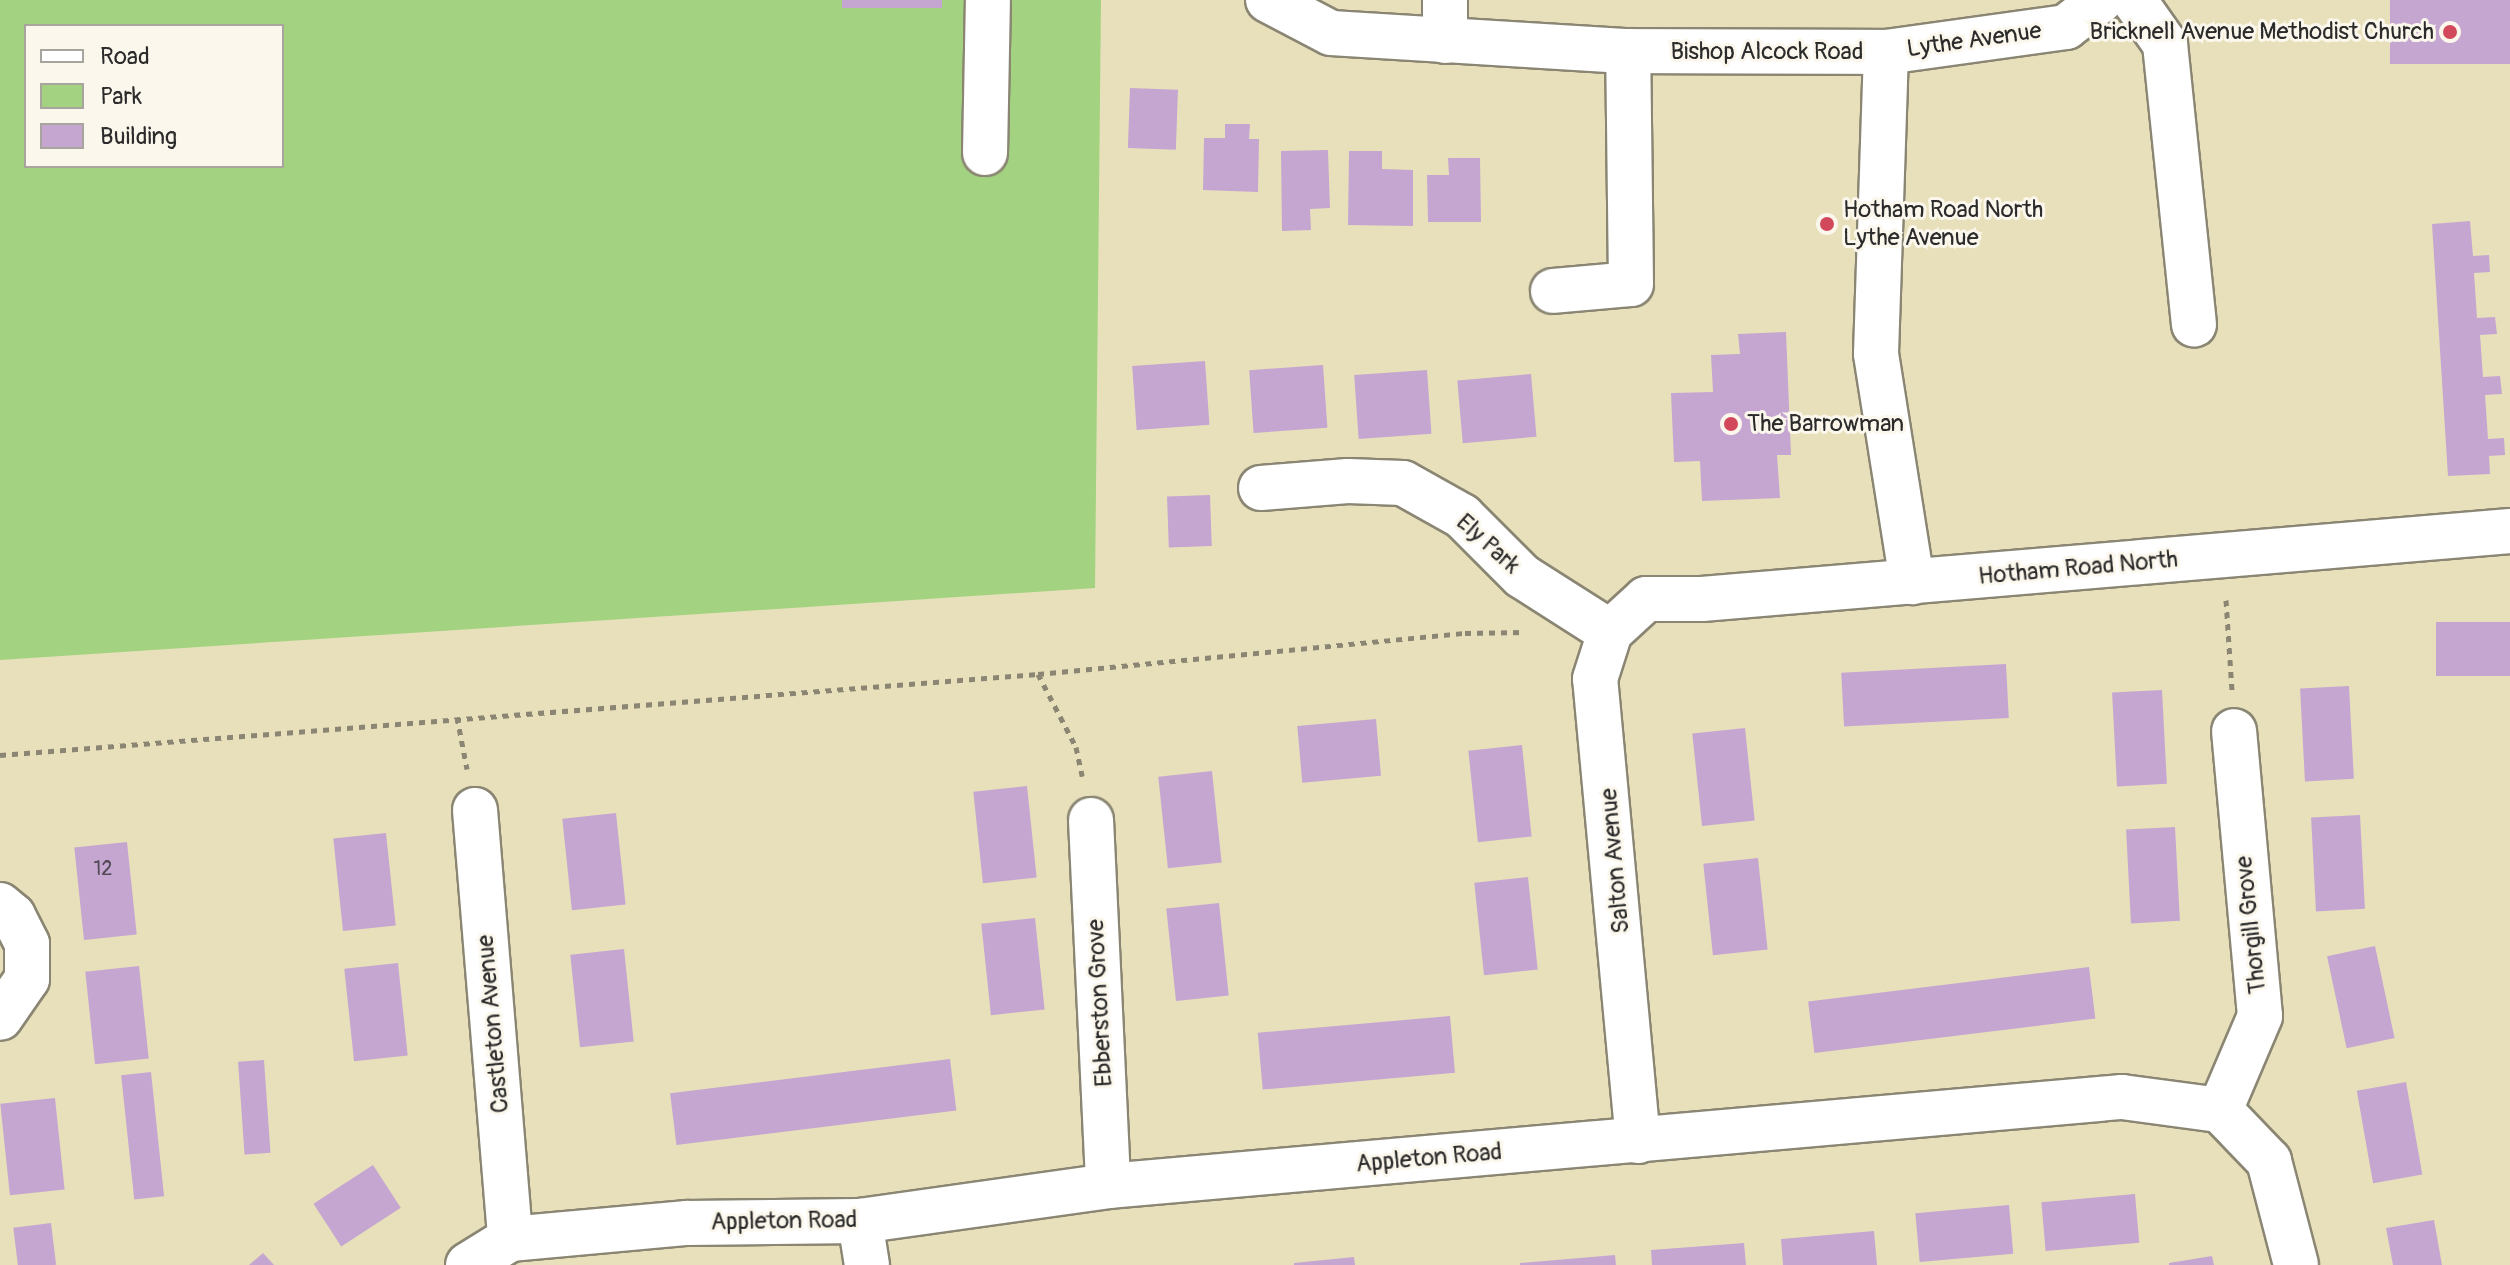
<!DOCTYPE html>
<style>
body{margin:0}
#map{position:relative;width:2510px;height:1265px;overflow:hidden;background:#e8e0bb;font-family:Pangolin,sans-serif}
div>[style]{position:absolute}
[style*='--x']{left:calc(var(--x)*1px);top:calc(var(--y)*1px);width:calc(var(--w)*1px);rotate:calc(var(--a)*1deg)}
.green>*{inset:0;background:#a3d381}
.building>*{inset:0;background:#c5a6d1;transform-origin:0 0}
.path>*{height:5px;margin-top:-2.5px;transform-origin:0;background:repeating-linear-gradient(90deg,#8a8673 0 6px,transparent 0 12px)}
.roads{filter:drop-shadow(2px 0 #8a8673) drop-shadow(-2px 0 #8a8673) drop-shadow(0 2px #8a8673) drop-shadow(0 -2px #8a8673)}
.minor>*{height:44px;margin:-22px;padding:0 22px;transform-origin:22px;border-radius:22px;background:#fff}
.dots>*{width:22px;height:22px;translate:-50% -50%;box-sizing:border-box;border:4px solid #fbf7ec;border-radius:50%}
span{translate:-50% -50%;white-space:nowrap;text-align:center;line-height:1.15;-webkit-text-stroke:6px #fbf7ec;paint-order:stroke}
.number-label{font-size:20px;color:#524a54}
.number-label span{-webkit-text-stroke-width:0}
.poi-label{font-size:24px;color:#2b2b2b}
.right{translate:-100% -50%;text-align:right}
.left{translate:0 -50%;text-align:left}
.street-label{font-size:24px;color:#2b2b2b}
.legend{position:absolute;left:24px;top:24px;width:260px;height:144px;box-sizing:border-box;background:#fbf7ec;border:2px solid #a8a59f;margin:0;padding:10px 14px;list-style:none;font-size:24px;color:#2b2b2b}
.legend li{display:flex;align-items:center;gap:16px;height:40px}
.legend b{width:40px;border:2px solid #a8a59f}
</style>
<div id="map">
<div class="green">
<i style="clip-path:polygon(evenodd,0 0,1101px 0,1095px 588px,0 660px,0 0,26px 26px,282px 26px,282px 166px,26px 166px,26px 26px)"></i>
</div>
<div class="building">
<i style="left:842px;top:0;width:100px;height:8px"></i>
<i style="left:2390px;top:0;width:120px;height:64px"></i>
<i style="left:1130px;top:88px;width:48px;height:60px;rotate:2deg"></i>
<i style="clip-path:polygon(1225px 124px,1250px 124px,1249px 139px,1259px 139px,1258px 192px,1203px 190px,1204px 138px,1225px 138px)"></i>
<i style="clip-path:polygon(1328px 150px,1330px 208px,1310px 209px,1311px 230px,1282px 231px,1281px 151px)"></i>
<i style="clip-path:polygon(1349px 151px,1382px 151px,1382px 169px,1413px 170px,1413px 226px,1348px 225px)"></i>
<i style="clip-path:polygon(1448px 158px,1480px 158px,1481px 222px,1428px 222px,1427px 175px,1449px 175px)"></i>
<i style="clip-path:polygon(2470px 221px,2473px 256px,2489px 255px,2490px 272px,2474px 273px,2477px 318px,2495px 317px,2497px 334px,2480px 335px,2483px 377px,2500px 376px,2502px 394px,2485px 395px,2488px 439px,2504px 438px,2505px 455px,2489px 456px,2490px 474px,2448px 476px,2432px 224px)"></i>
<i style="clip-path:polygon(1786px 332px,1791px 455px,1777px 455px,1780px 498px,1702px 501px,1700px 461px,1674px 462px,1671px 393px,1713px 392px,1711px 355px,1740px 354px,1738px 334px)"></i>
<i style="left:1205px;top:361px;width:64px;height:73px;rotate:86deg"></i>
<i style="left:1323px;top:365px;width:63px;height:74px;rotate:86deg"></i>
<i style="left:1427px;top:370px;width:64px;height:73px;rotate:86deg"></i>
<i style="left:1531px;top:374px;width:63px;height:74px;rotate:85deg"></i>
<i style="left:1210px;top:495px;width:51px;height:43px;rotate:88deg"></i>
<i style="left:2510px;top:622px;width:54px;height:74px;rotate:90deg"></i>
<i style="left:2006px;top:664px;width:54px;height:165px;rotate:87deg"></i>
<i style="left:2349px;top:686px;width:93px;height:49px;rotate:87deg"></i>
<i style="left:2162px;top:690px;width:94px;height:50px;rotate:87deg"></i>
<i style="left:1376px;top:719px;width:57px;height:79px;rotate:85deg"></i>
<i style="left:1745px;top:728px;width:93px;height:53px;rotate:84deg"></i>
<i style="left:1522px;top:745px;width:92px;height:54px;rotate:84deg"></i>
<i style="left:1212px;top:771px;width:92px;height:54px;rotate:84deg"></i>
<i style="left:1027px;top:786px;width:92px;height:54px;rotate:84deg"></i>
<i style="left:616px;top:813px;width:92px;height:54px;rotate:84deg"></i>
<i style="left:2360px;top:815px;width:94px;height:49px;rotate:87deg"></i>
<i style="left:2175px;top:827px;width:94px;height:49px;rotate:87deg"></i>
<i style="left:386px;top:833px;width:93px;height:53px;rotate:84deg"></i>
<i style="left:127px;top:842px;width:93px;height:53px;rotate:84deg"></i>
<i style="left:1758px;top:858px;width:92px;height:55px;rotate:84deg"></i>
<i style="left:1528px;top:877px;width:93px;height:54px;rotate:84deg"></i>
<i style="left:1219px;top:903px;width:93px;height:53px;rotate:84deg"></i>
<i style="left:1035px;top:918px;width:92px;height:54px;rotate:84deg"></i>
<i style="left:2375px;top:946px;width:94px;height:49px;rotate:78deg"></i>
<i style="left:624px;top:949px;width:93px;height:54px;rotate:84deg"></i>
<i style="left:398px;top:963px;width:93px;height:54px;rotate:84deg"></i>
<i style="left:139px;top:966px;width:93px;height:54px;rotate:84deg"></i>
<i style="left:2089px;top:967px;width:52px;height:283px;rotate:83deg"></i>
<i style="left:1450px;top:1016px;width:57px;height:193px;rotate:85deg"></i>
<i style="left:950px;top:1059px;width:52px;height:282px;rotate:83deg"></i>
<i style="left:264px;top:1060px;width:93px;height:26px;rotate:86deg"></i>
<i style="left:151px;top:1072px;width:125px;height:30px;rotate:84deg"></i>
<i style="left:2406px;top:1082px;width:94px;height:50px;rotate:80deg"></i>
<i style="left:55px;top:1098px;width:92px;height:55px;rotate:84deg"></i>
<i style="left:373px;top:1165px;width:51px;height:71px;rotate:57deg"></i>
<i style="left:2135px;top:1194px;width:49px;height:94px;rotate:85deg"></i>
<i style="left:2009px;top:1205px;width:49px;height:94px;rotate:85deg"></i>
<i style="clip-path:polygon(2434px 1220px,2442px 1265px,2393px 1265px,2386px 1228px)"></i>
<i style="left:51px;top:1223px;width:42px;height:38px;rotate:83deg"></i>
<i style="clip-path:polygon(1874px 1231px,1877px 1265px,1783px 1265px,1781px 1239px)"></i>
<i style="clip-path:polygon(1744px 1243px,1746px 1265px,1652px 1265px,1651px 1250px)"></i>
<i style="clip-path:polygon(263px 1253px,274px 1265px,249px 1265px)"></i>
<i style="clip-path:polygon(1615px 1255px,1616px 1265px,1520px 1265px,1520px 1263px)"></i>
<i style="clip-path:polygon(2212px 1256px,2214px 1265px,2169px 1265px,2169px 1263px)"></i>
<i style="clip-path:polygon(1354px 1257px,1355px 1265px,1294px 1265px,1294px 1263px)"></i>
</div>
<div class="path">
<i style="--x:2226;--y:600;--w:90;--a:86.2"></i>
<i style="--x:1038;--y:674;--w:82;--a:62.5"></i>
<i style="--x:1076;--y:747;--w:30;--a:78"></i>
<i style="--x:457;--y:717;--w:53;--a:79.1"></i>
<i style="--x:0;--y:755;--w:1041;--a:-4.46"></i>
<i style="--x:1038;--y:674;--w:429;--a:-5.5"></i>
<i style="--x:1465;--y:633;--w:60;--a:-1"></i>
</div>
<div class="roads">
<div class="minor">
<i style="--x:1268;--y:0;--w:71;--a:27.6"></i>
<i style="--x:1331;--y:33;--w:298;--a:3.5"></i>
<i style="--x:1628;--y:51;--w:258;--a:0.2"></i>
<i style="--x:1886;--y:52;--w:302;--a:91.9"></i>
<i style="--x:1876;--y:354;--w:231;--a:81"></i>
<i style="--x:1445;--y:0;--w:41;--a:90"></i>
<i style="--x:2134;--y:0;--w:54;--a:54.8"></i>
<i style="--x:2165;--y:44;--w:282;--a:84.1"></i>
<i style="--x:1886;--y:52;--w:182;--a:-7.9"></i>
<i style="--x:2066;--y:27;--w:44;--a:-37.6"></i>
<i style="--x:985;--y:153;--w:153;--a:-88.9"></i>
<i style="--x:1553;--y:291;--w:78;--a:-5.1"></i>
<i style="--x:1631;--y:284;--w:233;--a:-90.7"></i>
<i style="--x:1261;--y:488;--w:87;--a:-4.6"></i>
<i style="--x:1348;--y:481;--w:55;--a:2.1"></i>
<i style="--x:1403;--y:483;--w:68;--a:29.2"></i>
<i style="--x:1462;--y:516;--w:85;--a:45"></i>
<i style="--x:1522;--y:576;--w:104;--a:32.5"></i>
<i style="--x:475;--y:810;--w:430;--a:85.3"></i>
<i style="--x:1091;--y:820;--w:366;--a:87.3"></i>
<i style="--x:0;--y:905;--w:17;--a:40"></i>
<i style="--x:13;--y:916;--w:31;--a:63"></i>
<i style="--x:27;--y:944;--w:35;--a:90"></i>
<i style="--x:27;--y:979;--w:47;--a:124.7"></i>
<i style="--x:2220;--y:1110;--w:102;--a:-66.9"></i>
<i style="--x:2260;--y:1016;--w:286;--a:-95.2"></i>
<i style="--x:1638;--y:1141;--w:464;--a:-95.3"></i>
<i style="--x:1595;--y:679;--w:49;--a:-72.3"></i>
<i style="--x:1610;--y:632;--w:49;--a:-42.5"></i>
<i style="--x:1646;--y:599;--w:56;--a:0"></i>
<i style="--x:1702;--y:599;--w:811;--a:-4.81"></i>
<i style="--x:860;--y:1221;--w:45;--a:81"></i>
<i style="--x:468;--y:1265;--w:49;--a:-31.8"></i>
<i style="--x:510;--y:1239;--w:178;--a:-5.2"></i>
<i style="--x:687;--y:1223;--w:173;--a:-0.7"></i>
<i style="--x:860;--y:1221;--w:250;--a:-8"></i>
<i style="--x:1108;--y:1186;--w:1018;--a:-5.02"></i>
<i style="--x:2122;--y:1097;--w:99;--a:7.6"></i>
<i style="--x:2220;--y:1110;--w:71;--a:46.1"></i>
<i style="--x:2269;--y:1161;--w:107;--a:75.4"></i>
</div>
</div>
<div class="dots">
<i style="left:2450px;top:32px;background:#d1495b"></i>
<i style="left:1827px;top:224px;background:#d1495b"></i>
<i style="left:1731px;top:424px;background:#d1495b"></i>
</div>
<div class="number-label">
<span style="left:103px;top:868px">12</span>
</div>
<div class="poi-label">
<span class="right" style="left:2434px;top:32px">Bricknell Avenue Methodist Church</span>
<span class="left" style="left:1843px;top:224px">Hotham Road North<br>Lythe Avenue</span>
<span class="left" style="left:1747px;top:424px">The Barrowman</span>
</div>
<div class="street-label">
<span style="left:1974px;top:40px;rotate:-8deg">Lythe Avenue</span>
<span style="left:1767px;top:52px">Bishop Alcock Road</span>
<span style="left:1488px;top:544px;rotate:42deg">Ely Park</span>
<span style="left:2078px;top:568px;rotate:-5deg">Hotham Road North</span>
<span style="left:1615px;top:861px;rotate:-95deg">Salton Avenue</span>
<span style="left:2251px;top:925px;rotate:-96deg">Thorgill Grove</span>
<span style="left:1100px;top:1003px;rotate:-93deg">Ebberston Grove</span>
<span style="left:493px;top:1024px;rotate:-95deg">Castleton Avenue</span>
<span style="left:1429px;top:1158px;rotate:-5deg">Appleton Road</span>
<span style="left:784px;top:1221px;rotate:-1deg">Appleton Road</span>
</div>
<ul class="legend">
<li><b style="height:10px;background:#fff"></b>Road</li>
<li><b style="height:22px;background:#a3d381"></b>Park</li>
<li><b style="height:22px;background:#c5a6d1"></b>Building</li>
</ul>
</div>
